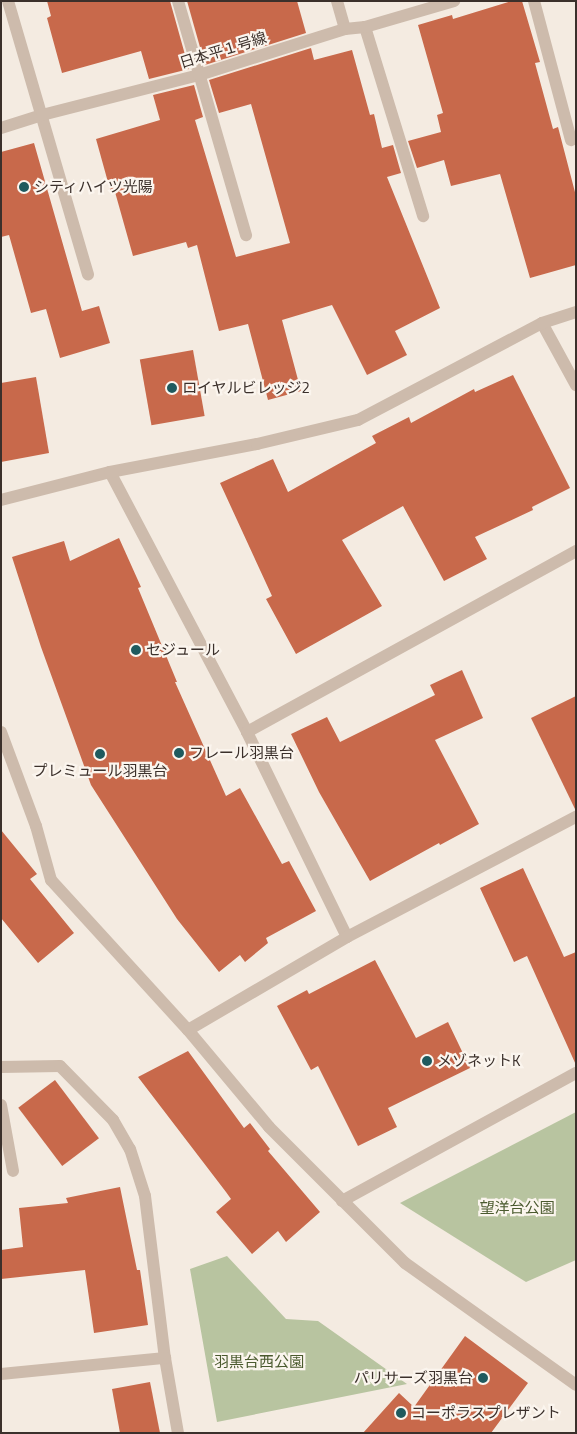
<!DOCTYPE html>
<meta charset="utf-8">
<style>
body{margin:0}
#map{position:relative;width:577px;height:1434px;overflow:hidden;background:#f4ebe1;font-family:"Titillium Web","Noto Sans JP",sans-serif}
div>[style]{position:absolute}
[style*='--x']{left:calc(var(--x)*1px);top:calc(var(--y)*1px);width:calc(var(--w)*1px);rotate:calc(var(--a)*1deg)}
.green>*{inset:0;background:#b8c4a0}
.building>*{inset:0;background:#c8694b;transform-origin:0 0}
.minor>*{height:12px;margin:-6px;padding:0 6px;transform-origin:6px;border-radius:6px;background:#cdbbac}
.dots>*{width:14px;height:14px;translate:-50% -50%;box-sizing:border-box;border:2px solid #fbf5ee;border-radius:50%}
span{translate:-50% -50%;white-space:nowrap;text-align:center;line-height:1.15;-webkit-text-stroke:4.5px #fbf5ee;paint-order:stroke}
.street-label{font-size:15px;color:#3b302b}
.poi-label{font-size:15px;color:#3b302b}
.left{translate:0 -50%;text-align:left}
.right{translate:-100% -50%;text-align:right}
.park-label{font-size:15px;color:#4a5a2e}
.frame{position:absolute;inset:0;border:2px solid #3b302b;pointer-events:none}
</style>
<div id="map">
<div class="green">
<i style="clip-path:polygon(576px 1112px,576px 1260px,526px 1282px,400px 1203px)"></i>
<i style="clip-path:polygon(227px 1256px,286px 1319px,318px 1321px,407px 1384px,217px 1422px,190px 1269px)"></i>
</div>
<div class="building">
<i style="clip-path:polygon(47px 1px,170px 1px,189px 69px,149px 79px,141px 51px,62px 73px,47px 18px,51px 16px)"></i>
<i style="clip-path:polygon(187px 1px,297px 1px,306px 33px,205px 65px)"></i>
<i style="clip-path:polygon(512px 1px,522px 1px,540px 62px,535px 63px,553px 129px,558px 127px,576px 196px,576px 265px,530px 278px,500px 174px,451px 186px,444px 160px,417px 168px,408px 141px,441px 132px,437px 115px,443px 113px,418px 25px,452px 15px,453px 19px)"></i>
<i style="clip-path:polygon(311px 48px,314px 60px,352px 50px,370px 115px,374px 114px,382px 148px,393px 145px,401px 173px,387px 177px,440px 308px,395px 331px,407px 355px,367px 375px,332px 305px,282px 320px,301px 391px,268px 400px,248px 324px,219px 331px,197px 245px,188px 248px,186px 242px,133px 256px,115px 192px,111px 193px,96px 139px,160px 120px,153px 95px,194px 85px,203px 117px,195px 120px,236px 257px,290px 243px,251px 104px,219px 113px,209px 80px)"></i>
<i style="clip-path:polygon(34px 143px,82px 311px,99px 306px,110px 343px,60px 358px,46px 309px,31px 313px,9px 235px,1px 237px,1px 152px)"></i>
<i style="left:193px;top:350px;width:67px;height:54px;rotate:80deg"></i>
<i style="clip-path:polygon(513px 375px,570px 488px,532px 507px,533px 510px,475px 537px,487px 559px,444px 581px,403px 506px,342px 540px,382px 606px,296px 654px,266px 599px,272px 596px,220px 483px,273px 459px,288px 492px,376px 443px,372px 436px,409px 417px,411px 423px,474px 389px,475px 392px)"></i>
<i style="clip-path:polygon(36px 377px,49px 453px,1px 462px,1px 383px)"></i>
<i style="clip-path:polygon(119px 538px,141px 587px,138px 588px,177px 682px,175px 682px,226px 796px,240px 788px,282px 864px,289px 861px,316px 911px,266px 938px,268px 943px,245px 962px,240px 955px,219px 972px,177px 919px,91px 785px,41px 647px,12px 557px,64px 541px,70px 561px)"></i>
<i style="clip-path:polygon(462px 670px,483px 718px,435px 740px,479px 824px,440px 845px,439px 843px,370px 881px,319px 792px,291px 734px,327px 717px,340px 742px,435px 695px,430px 685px)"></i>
<i style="clip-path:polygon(576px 696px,576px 809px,575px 809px,531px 718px)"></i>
<i style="clip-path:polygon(1px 830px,37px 874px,30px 879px,74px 933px,38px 963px,1px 918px)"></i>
<i style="clip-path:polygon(523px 868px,564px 957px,576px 952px,576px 1065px,527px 956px,514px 962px,480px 888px)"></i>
<i style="clip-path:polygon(375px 960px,416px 1038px,448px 1022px,470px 1068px,388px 1108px,397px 1127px,358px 1146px,318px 1066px,311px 1070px,277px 1006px,307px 990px,309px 994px)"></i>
<i style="clip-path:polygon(188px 1051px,244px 1128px,250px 1123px,270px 1149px,268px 1151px,320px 1212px,286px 1242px,278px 1231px,252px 1254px,216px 1212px,231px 1199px,226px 1192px,138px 1077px)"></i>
<i style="left:55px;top:1080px;width:73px;height:46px;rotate:53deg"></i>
<i style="clip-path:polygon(120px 1187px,137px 1270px,140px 1270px,148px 1325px,94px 1333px,85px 1270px,1px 1279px,1px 1250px,23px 1247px,19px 1208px,68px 1203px,66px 1198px)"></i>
<i style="clip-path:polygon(465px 1336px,528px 1383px,491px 1433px,363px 1433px,399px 1393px,414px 1407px)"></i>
<i style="clip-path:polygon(150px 1382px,160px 1433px,120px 1433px,112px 1389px)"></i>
</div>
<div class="minor">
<i style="--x:8;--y:1;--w:285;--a:73.7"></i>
<i style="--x:178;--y:1;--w:244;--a:73.8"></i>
<i style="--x:337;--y:1;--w:29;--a:74"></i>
<i style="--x:534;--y:1;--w:144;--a:75.1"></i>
<i style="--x:365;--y:27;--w:198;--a:72.9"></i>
<i style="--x:1;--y:128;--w:43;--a:-17.6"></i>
<i style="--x:42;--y:115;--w:162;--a:-14.3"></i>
<i style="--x:199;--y:75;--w:153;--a:-17.5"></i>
<i style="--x:345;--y:29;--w:20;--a:-6"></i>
<i style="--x:365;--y:27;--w:93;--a:-16.3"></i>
<i style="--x:542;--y:323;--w:71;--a:61.3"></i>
<i style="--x:110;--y:472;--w:294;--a:62.2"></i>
<i style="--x:247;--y:732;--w:228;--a:64"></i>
<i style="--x:1;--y:500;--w:113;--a:-14.4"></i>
<i style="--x:110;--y:472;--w:150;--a:-10.8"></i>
<i style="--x:257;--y:444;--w:104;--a:-13.4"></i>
<i style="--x:358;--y:420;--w:208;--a:-27.8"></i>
<i style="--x:542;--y:323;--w:36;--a:-18"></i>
<i style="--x:1;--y:732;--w:100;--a:69.6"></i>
<i style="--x:36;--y:826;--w:56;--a:74.5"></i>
<i style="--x:51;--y:880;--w:203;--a:47.6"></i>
<i style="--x:188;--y:1030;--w:126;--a:50.1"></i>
<i style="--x:269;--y:1127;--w:192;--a:45"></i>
<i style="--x:405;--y:1263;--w:210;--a:35.5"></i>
<i style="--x:247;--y:732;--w:376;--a:-28.8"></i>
<i style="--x:188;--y:1030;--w:184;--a:-30.3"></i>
<i style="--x:347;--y:937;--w:259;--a:-27.7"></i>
<i style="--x:1;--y:1067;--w:59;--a:-1"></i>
<i style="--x:60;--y:1066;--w:76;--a:45.5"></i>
<i style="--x:113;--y:1120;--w:34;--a:60"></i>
<i style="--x:130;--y:1149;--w:49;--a:72.3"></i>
<i style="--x:145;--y:1196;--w:163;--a:83"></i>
<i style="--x:165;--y:1358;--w:76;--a:80.2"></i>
<i style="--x:1;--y:1105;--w:67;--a:79.7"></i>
<i style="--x:342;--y:1201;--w:267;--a:-28.7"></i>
<i style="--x:1;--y:1374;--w:165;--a:-5.6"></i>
</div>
<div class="dots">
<i style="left:24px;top:187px;background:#1f5a5e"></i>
<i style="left:172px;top:388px;background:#1f5a5e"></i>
<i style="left:136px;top:650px;background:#1f5a5e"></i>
<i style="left:179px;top:753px;background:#1f5a5e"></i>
<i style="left:100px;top:754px;background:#1f5a5e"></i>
<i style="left:427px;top:1061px;background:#1f5a5e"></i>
<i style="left:483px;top:1378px;background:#1f5a5e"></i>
<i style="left:401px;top:1413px;background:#1f5a5e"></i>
</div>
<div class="street-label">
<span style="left:223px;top:50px;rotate:-17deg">日本平１号線</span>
</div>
<div class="poi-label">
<span class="left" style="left:34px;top:187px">シティハイツ光陽</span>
<span class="left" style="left:182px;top:388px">ロイヤルビレッジ2</span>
<span class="left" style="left:146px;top:650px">セジュール</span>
<span class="left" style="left:189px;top:753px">フレール羽黒台</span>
<span style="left:100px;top:771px">プレミュール羽黒台</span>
<span class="left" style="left:437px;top:1061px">メゾネットK</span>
<span class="right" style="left:473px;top:1378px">パリサーズ羽黒台</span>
<span class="left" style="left:411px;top:1413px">コーポラスプレザント</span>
</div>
<div class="park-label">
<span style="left:517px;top:1208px">望洋台公園</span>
<span style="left:259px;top:1362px">羽黒台西公園</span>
</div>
<div class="frame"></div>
</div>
